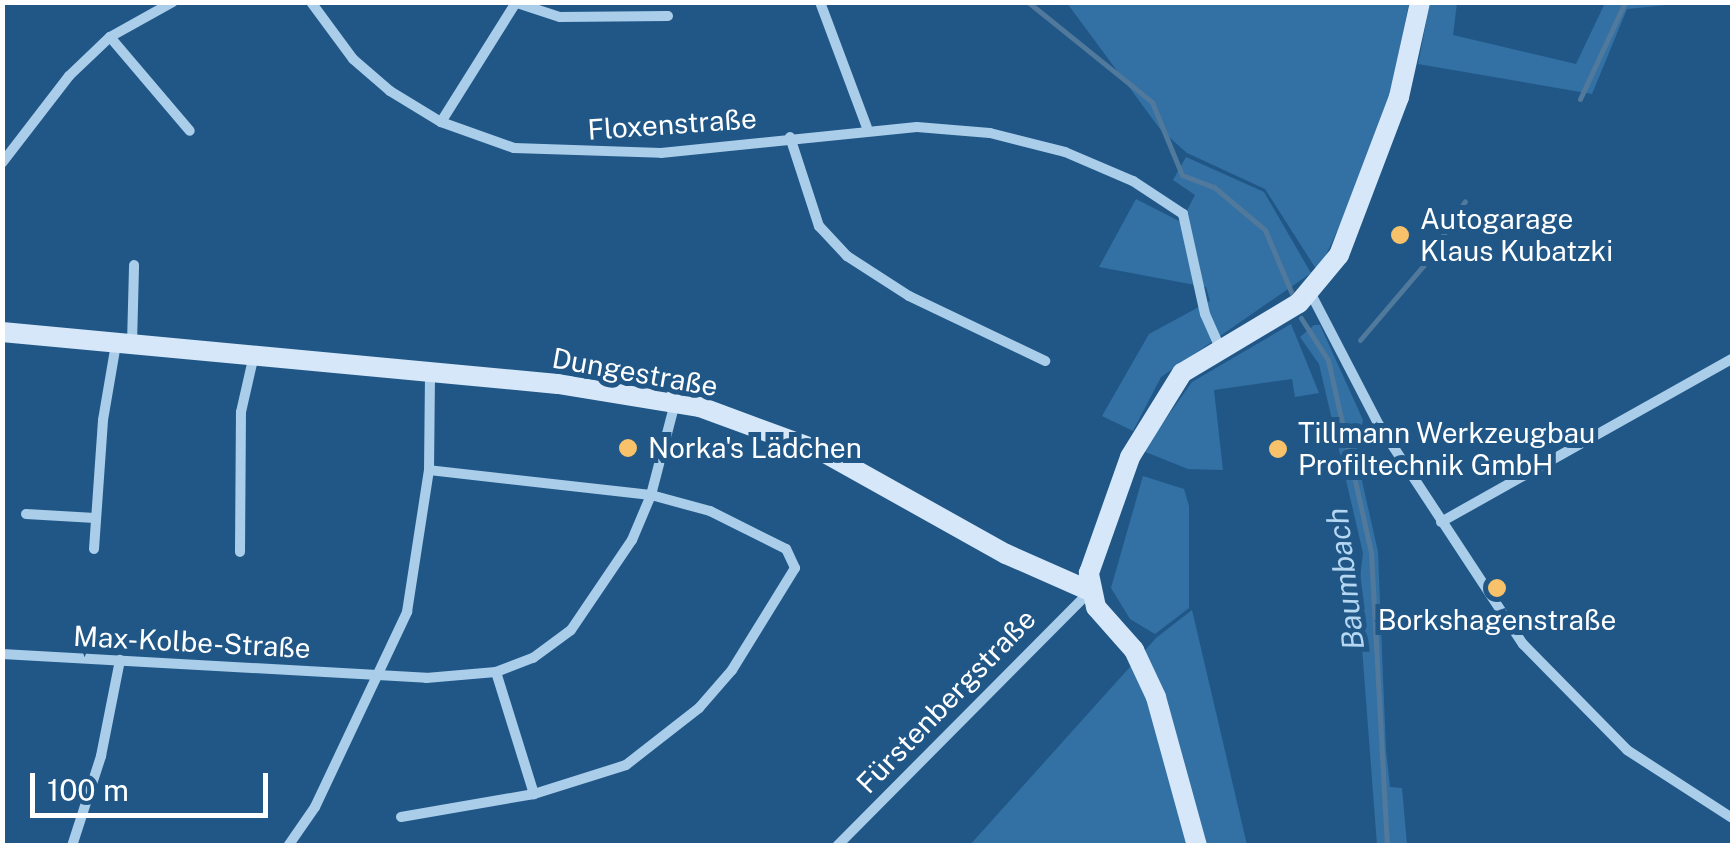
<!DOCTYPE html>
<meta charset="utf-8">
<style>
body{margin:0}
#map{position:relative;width:1735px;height:848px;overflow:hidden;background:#205787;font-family:"Public Sans",sans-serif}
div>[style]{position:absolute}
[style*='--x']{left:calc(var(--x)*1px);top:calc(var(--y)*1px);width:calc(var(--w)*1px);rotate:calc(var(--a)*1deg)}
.green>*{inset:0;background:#3371a5}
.stream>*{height:5px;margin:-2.5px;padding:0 2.5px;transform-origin:2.5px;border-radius:2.5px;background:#51799c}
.street>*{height:10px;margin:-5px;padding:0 5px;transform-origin:5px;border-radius:5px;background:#aacdea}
.secondary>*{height:20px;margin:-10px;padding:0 10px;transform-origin:10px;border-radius:10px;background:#d5e7f8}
.dots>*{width:28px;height:28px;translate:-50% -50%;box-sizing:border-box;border:5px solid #205787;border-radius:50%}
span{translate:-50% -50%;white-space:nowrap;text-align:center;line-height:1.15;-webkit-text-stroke:10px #205787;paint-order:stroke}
.street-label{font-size:28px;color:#fff}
.poi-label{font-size:28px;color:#fff}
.left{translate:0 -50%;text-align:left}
.water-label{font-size:30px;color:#b5d7f2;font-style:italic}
.frame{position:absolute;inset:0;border:5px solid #fff;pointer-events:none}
.scale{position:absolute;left:30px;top:773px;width:238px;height:45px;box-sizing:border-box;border:5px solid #fff;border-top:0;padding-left:12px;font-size:30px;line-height:35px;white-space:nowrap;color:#fff;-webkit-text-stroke:8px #205787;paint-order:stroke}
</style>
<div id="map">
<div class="green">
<i style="clip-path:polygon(1067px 3px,1409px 3px,1390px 95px,1360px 182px,1318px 272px,1265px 189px,1187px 153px,1160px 129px)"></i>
<i style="clip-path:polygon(1430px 3px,1457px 3px,1453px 35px,1576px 64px,1605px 3px,1666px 5px,1627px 9px,1592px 94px,1418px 64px)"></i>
<i style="clip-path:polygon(1186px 157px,1264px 192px,1311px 273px,1161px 377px,1133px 431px,1102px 416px,1149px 334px,1210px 301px,1206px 287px,1099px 267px,1136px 199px,1181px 222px,1195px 195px,1173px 180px)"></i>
<i style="clip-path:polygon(1291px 324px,1319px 393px,1295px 397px,1292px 379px,1214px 390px,1223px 470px,1188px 469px,1143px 451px,1192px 382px)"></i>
<i style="clip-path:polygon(1314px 325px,1320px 325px,1363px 420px,1356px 454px,1378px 552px,1386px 750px,1390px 787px,1402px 788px,1407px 845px,1377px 845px,1358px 595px,1363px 553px,1319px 364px,1300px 337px)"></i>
<i style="clip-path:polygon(1143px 476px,1184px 489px,1189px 506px,1189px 608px,1155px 634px,1130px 619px,1111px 588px)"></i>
<i style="clip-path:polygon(1192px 610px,1247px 845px,969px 846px,1156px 638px)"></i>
</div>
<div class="stream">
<i style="--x:1028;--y:2;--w:159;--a:38.9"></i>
<i style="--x:1152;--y:102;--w:79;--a:67.7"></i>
<i style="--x:1182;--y:175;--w:34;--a:21"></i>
<i style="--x:1214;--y:187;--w:67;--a:40.1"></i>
<i style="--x:1265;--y:230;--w:69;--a:67.1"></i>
<i style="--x:1580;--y:99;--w:107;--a:-65.1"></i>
<i style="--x:1301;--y:318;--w:50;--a:57.3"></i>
<i style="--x:1328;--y:360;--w:197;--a:77.4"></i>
<i style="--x:1371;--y:552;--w:294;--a:86.9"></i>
<i style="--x:1360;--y:340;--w:97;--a:-49.6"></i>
<i style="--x:1423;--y:266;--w:77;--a:-57.1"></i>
</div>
<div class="street">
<i style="--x:311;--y:2;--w:71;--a:53.6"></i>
<i style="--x:353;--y:59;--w:49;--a:40.9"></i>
<i style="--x:390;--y:91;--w:60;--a:31.3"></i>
<i style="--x:441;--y:122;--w:77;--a:19.6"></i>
<i style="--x:514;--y:148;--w:147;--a:1.9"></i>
<i style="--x:661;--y:153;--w:257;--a:-5.8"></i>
<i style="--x:917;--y:127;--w:73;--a:4.7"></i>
<i style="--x:990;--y:133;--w:77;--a:14.2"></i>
<i style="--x:1065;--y:152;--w:74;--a:23.1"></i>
<i style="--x:1133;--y:181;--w:60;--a:33.4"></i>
<i style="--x:1183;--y:214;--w:102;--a:77.6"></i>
<i style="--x:1205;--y:314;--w:35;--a:66"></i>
<i style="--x:514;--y:2;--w:48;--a:18.1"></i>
<i style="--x:560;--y:17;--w:108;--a:-0.5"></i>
<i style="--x:820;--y:2;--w:134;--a:69.5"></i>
<i style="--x:110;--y:37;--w:123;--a:49.6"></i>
<i style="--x:441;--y:122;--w:139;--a:-57.9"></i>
<i style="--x:790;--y:137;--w:94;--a:72"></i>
<i style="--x:819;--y:226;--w:41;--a:47"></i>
<i style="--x:847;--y:256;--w:74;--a:32.8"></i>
<i style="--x:909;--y:296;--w:151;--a:25.5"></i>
<i style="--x:2;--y:163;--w:110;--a:-52.4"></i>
<i style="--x:69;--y:76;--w:57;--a:-43.6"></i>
<i style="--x:110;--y:37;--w:72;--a:-29.1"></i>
<i style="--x:1311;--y:294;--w:148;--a:62.6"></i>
<i style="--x:1379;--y:425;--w:262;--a:56.7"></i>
<i style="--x:1523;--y:644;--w:148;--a:45.5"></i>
<i style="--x:1627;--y:750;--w:125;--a:32.9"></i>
<i style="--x:132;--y:344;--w:79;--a:-88.5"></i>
<i style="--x:26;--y:514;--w:69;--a:3.3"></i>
<i style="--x:1441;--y:522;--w:334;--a:-29.3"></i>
<i style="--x:94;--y:549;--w:129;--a:-86"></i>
<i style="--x:103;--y:420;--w:77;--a:-80.3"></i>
<i style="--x:240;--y:552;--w:140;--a:-89.6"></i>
<i style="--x:241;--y:412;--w:54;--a:-77.2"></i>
<i style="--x:2;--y:654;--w:425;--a:3.2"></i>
<i style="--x:426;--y:678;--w:70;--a:-4.9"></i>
<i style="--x:496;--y:672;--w:40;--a:-21"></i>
<i style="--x:533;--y:658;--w:47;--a:-36.4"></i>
<i style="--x:571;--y:630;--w:109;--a:-55.9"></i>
<i style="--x:632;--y:540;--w:49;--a:-67.1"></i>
<i style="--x:651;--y:495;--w:95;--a:-75.4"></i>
<i style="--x:496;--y:672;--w:128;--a:72.7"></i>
<i style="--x:401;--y:817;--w:135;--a:-9.8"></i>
<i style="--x:534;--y:794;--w:96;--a:-17.5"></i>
<i style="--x:626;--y:765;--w:93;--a:-38"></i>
<i style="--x:699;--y:708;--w:50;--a:-49"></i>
<i style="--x:732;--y:670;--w:120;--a:-58.3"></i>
<i style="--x:795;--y:568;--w:21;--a:-115"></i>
<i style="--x:786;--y:549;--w:85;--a:-153.4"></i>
<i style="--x:710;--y:511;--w:61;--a:-164.8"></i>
<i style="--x:651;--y:495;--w:223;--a:-173.6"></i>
<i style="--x:72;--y:846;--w:95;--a:-72.1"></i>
<i style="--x:101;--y:756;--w:98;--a:-78.8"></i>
<i style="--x:288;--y:846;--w:47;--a:-55.3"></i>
<i style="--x:315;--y:807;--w:216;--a:-64.7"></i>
<i style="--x:407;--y:612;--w:144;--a:-81.2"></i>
<i style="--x:429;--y:470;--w:94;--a:-89.4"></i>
<i style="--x:837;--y:846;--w:358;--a:-45.2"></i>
</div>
<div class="secondary">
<i style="--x:2;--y:332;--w:558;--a:5.34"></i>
<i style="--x:558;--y:384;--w:144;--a:9.2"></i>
<i style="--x:700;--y:407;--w:133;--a:20.2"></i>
<i style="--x:825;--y:453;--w:207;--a:29.2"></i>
<i style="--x:1006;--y:554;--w:92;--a:23.8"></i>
<i style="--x:1197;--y:846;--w:155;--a:-105.4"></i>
<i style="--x:1156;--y:697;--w:52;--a:-115.1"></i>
<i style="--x:1134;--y:650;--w:57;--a:-131.5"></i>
<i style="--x:1096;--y:607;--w:35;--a:-102"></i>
<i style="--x:1089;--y:573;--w:123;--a:-70.5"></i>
<i style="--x:1130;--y:457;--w:99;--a:-58.2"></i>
<i style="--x:1182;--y:373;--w:136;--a:-30.9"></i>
<i style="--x:1299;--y:303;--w:62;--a:-50.2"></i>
<i style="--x:1339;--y:255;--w:169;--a:-69.2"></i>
<i style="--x:1399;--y:97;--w:97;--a:-77.5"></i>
</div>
<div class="dots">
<i style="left:1400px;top:235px;background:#f8c26a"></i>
<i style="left:628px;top:448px;background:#f8c26a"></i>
<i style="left:1278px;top:449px;background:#f8c26a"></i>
<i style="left:1497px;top:588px;background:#f8c26a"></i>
</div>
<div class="street-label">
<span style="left:672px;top:124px;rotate:-4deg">Floxenstraße</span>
<span style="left:635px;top:372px;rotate:10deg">Dungestraße</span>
<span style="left:192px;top:642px;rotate:3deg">Max-Kolbe-Straße</span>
<span style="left:946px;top:701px;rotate:-46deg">Fürstenbergstraße</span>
</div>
<div class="poi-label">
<span class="left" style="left:1420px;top:235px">Autogarage<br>Klaus Kubatzki</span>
<span class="left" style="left:1298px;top:449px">Tillmann Werkzeugbau<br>Profiltechnik GmbH</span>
<span class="left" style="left:648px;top:448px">Norka's Lädchen</span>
<span style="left:1497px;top:620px">Borkshagenstraße</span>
</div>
<div class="water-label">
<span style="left:1345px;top:579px;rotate:-97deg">Baumbach</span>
</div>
<div class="frame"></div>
<div class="scale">100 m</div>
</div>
